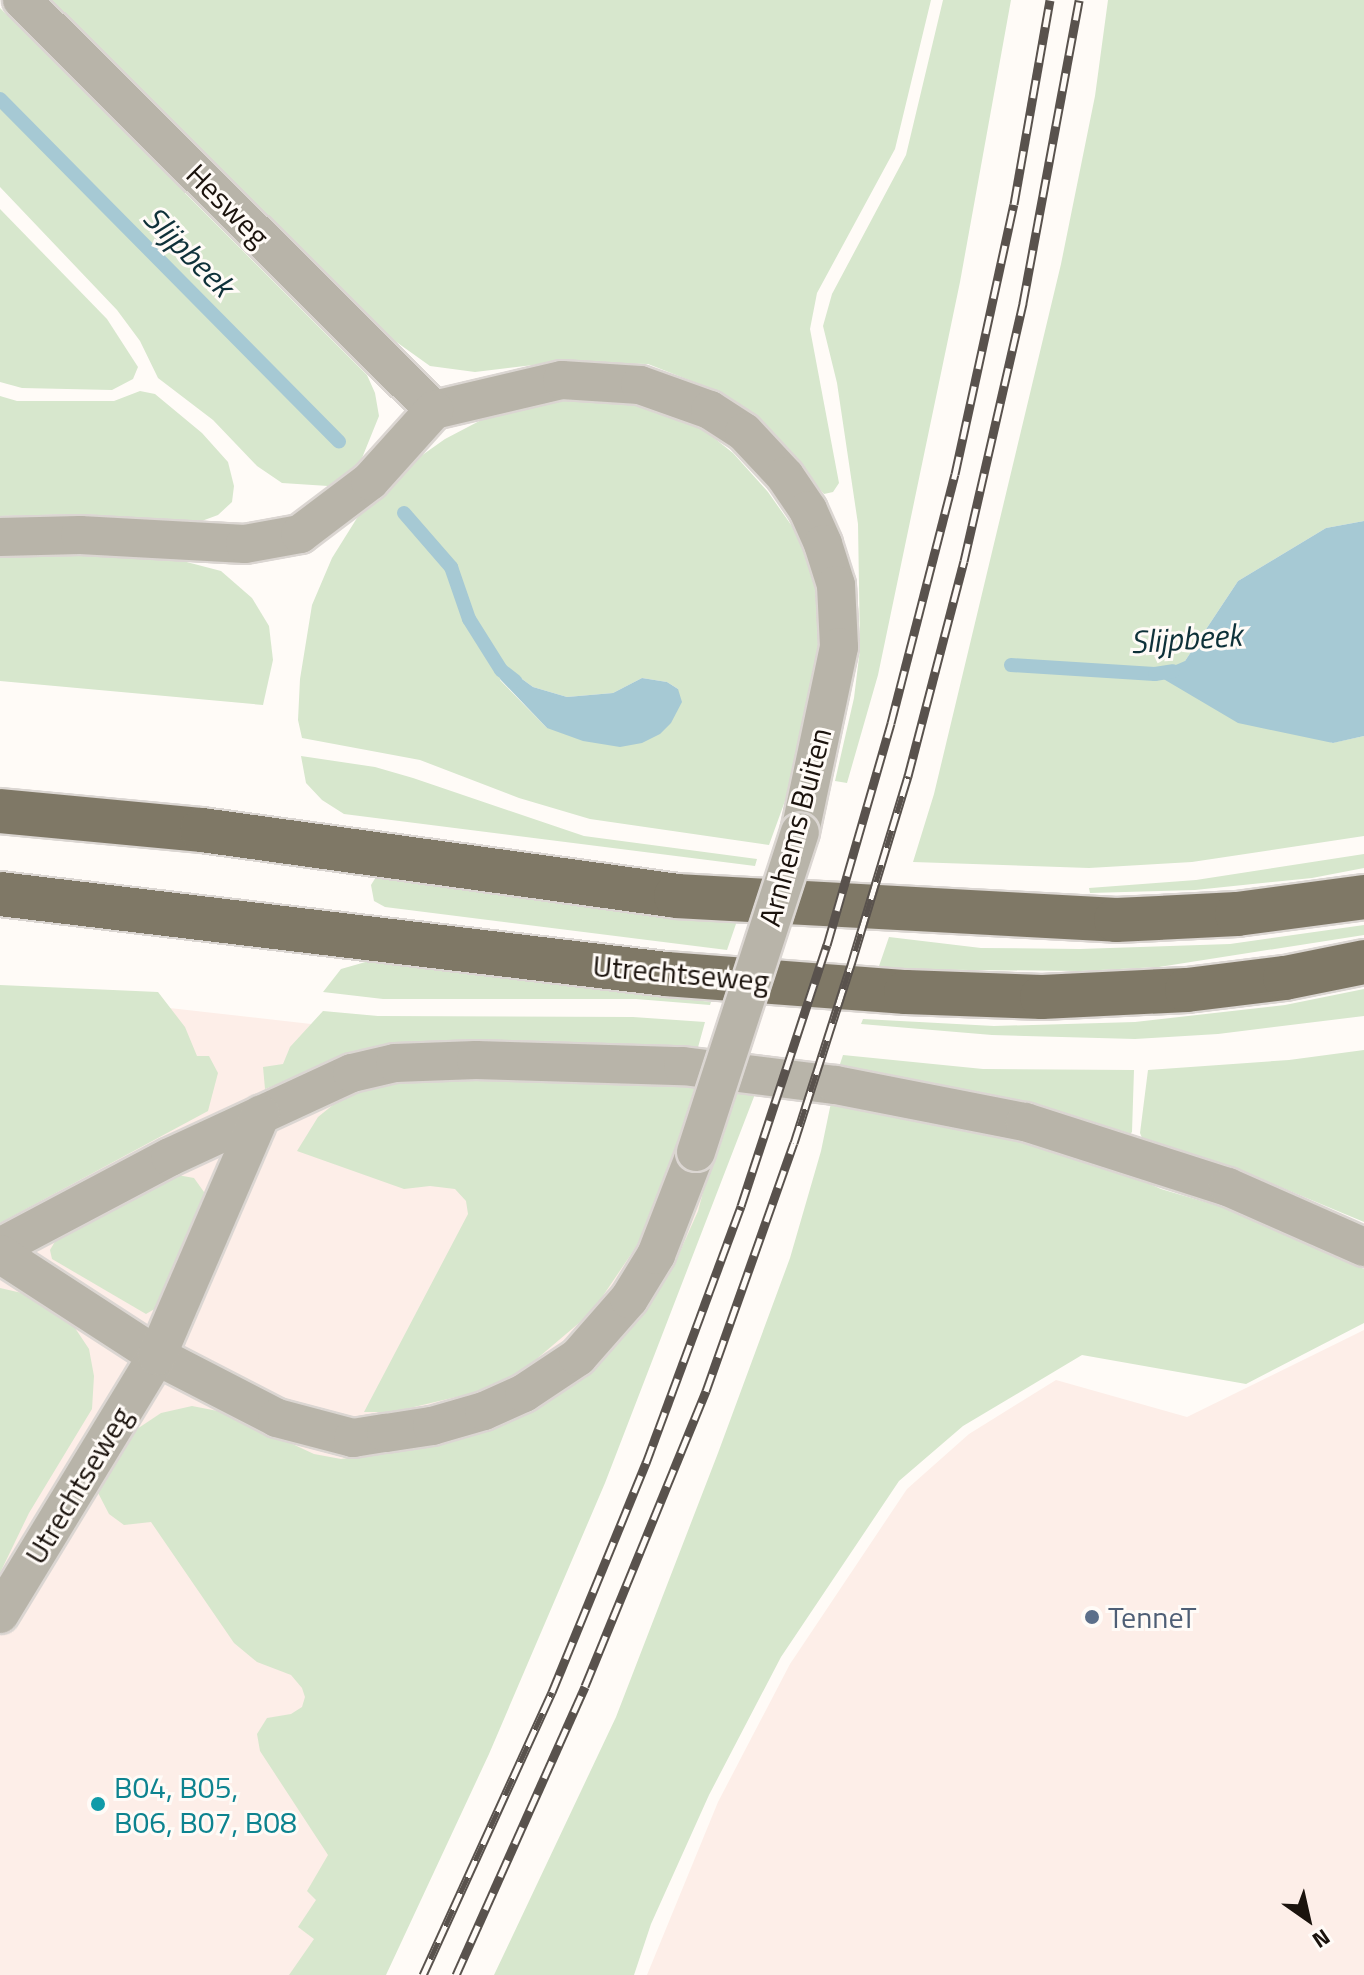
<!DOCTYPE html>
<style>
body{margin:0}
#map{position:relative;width:1364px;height:1975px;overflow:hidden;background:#fffbf7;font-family:"Titillium Web",sans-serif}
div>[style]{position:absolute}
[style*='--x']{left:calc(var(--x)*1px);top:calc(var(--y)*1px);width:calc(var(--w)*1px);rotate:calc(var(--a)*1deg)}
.commercial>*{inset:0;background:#fdeee8}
.green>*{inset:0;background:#d7e7cd}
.water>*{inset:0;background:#a6c9d4}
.stream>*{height:14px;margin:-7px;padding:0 7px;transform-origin:7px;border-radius:7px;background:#a6c9d4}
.roads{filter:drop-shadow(2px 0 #dbd6d2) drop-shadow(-2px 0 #dbd6d2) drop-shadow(0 2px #dbd6d2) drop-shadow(0 -2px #dbd6d2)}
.street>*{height:38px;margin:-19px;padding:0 19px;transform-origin:19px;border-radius:19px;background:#b8b4a9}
.primary>*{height:44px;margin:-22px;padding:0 22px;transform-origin:22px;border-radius:22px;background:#7f7866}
.rail>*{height:9px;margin-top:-4.5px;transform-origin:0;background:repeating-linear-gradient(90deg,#fffbf7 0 18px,#59524d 0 36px);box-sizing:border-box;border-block:2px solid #59524d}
.bridges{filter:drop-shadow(2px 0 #dbd6d2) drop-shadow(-2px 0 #dbd6d2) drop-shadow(0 2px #dbd6d2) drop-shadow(0 -2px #dbd6d2)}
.street-bridge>*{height:38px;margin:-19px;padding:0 19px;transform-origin:19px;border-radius:19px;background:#b8b4a9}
.dots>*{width:22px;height:22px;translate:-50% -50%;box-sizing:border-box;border:4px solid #fffbf7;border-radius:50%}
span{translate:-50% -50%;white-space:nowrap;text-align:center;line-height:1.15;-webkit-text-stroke:6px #fffbf7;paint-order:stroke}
.street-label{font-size:30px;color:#1b130d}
.service-label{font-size:30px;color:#4e5e75}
.left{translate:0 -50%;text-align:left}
.culture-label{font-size:30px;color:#0d838f}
.water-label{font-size:32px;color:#0e3139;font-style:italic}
.north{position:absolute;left:1268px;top:1879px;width:80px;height:80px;-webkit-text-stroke:6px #fffbf7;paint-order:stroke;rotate:146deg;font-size:22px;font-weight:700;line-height:32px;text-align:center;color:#1b130d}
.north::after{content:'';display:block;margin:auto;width:28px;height:36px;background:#1b130d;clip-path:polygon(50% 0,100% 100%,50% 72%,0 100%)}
</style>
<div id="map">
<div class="commercial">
<i style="clip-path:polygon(0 993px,125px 1003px,390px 1033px,699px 1038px,656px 1158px,719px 1161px,602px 1440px,367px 1975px,0 1975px)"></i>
<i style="clip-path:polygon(1364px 1330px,1364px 1975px,647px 1975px,718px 1802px,790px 1664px,907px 1489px,969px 1434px,1056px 1380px,1187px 1417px)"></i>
</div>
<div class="green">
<i style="clip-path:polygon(50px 0,931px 0,895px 149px,817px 293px,810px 329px,839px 483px,833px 492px,824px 494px,756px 417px,717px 391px,648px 364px,558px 362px,475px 372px,430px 366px,388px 336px)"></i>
<i style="clip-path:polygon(943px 0,1011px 0,960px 282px,878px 675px,847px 783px,835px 781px,854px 698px,860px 649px,858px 524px,837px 383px,823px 326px,832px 294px,906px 155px)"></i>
<i style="clip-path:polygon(1108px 0,1364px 0,1364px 521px,1326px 528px,1238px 581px,1185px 661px,1332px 743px,1364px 736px,1364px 836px,1192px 862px,1089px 868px,913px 862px,934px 794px,1061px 264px,1095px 96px)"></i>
<i style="clip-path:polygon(0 8px,367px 375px,375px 393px,379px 416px,360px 463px,328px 486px,282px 483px,257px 466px,213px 420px,158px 378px,140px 341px,117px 310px,0 187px)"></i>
<i style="clip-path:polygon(0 209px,107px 319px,138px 367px,133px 379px,112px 390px,22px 388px,0 382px)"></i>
<i style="clip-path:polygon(140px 391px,155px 394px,202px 433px,228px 462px,234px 486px,232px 502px,218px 515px,199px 522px,82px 514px,0 516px,0 396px,17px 401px,114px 401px)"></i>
<i style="clip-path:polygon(evenodd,564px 399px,636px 404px,699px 426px,733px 453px,768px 492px,794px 529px,816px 582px,819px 637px,812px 695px,793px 779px,769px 845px,590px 819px,519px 798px,420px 760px,302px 738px,298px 720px,300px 679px,312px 605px,332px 558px,357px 518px,411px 463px,445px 439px,487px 417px,564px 399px,501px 670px,511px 671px,533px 687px,567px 697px,613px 693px,642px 678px,667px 682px,678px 689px,547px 728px,500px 680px,501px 670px)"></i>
<i style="clip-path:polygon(75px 555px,179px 560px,221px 571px,252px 598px,269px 626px,273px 660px,263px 705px,0 681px,0 557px)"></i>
<i style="clip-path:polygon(301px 756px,375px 767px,413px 778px,584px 836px,757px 859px,755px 866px,344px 814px,322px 800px,306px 783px)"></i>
<i style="clip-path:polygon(1364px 854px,1364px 868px,1312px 878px,1195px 890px,1090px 893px,1089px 888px,1196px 880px)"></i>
<i style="clip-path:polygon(387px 873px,738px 918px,727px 950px,385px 907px,374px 901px,371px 885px,376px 877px)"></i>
<i style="clip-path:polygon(1364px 925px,1364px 935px,1159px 967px,1080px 971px,878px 969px,889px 937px,981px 948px,1080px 949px,1230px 944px)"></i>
<i style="clip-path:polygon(376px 959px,637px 993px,711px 1002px,710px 1005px,636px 999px,383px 999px,323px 992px,341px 969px)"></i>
<i style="clip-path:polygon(0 985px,158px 992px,185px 1027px,197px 1056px,209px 1056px,218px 1073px,208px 1111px,0 1223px)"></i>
<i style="clip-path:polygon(1364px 989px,1364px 1016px,1218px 1034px,1135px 1039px,992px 1035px,861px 1024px,863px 1019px,994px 1026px,1135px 1022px,1285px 1005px)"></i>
<i style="clip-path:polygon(323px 1011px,378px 1016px,633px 1017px,705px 1022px,697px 1051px,589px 1043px,478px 1044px,347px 1058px,265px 1089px,263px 1067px,283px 1064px,290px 1047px)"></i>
<i style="clip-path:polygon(1364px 1050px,1364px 1222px,1235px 1168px,1144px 1143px,1140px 1133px,1148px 1070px,1289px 1060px)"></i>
<i style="clip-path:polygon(843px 1055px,983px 1069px,1134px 1070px,1132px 1132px,1127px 1138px,836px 1076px)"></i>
<i style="clip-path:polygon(391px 1078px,697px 1081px,659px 1199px,636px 1247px,592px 1312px,513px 1379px,473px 1393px,393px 1412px,364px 1412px,468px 1214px,466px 1201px,455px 1189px,430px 1186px,404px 1189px,297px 1151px,318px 1117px,349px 1092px)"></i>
<i style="clip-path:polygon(731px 1087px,757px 1089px,605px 1483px,489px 1754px,386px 1975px,289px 1975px,314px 1939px,298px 1927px,316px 1900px,307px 1891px,328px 1855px,260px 1751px,257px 1734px,267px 1718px,291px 1714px,302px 1707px,305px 1697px,302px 1688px,291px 1675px,257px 1662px,234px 1643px,151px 1522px,124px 1525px,109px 1514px,95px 1487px,125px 1437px,161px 1413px,192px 1406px,223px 1412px,314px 1454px,341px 1459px,436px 1446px,492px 1429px,590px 1373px,646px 1312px,674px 1265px,698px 1211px)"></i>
<i style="clip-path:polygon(833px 1093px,1087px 1156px,1161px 1189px,1222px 1207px,1292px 1234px,1364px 1269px,1364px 1323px,1246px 1384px,1082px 1355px,963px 1426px,899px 1481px,781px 1657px,709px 1795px,651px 1924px,634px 1975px,494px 1975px,616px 1717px,718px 1453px,790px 1258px,821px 1151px)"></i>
<i style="clip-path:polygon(172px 1174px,194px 1178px,204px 1192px,202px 1213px,158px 1307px,146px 1314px,52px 1259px,50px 1250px,60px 1233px)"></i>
<i style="clip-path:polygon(0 1288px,35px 1296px,69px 1319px,89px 1349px,94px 1376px,92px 1409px,29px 1513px,0 1573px)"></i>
</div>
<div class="water">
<i style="clip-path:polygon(1364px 521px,1364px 736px,1333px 743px,1238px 723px,1155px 674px,1185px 661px,1238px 581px,1326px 528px)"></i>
<i style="clip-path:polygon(501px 670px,511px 671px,533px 687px,567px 697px,613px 693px,642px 678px,667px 682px,678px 689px,682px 702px,671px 723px,660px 734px,642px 743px,620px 747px,583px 741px,547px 728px,500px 679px)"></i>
</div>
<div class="stream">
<i style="--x:0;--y:99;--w:482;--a:45.3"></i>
<i style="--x:404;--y:513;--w:72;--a:49"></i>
<i style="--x:451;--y:567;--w:55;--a:70.9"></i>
<i style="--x:469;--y:619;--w:60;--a:57.9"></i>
<i style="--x:501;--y:670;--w:18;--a:38"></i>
<i style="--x:1011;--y:665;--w:144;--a:3.6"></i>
<i style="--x:1155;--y:674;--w:18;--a:-9"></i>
</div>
<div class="roads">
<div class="street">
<i style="--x:22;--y:0;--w:581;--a:44.86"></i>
<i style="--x:434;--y:410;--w:131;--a:-13.2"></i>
<i style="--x:562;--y:380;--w:78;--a:3.7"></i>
<i style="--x:640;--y:385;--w:74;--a:19.7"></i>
<i style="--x:710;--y:410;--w:40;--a:32.9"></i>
<i style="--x:744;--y:432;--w:60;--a:47"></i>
<i style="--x:785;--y:476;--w:41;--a:55.9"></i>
<i style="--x:808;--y:510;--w:37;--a:66"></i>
<i style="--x:823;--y:544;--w:43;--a:72.4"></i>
<i style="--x:836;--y:585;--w:62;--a:87.2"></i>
<i style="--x:839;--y:647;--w:189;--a:101.9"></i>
<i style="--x:0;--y:537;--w:80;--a:-1.4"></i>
<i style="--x:80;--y:535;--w:165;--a:3.1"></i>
<i style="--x:245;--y:544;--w:56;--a:-10.3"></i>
<i style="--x:300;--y:534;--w:88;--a:-37.1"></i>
<i style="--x:370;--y:481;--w:96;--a:-48"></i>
<i style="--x:0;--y:1247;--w:192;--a:-27.9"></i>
<i style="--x:170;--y:1157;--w:200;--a:-24.8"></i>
<i style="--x:352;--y:1073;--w:44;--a:-13.1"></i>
<i style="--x:395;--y:1063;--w:81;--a:-2.1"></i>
<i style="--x:476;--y:1060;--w:207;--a:1.7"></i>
<i style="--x:683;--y:1066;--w:154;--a:7.1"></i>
<i style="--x:836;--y:1085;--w:193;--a:11.1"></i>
<i style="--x:1025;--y:1122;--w:213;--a:17.8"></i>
<i style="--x:1228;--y:1187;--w:149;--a:23.8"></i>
<i style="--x:0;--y:1254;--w:187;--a:33"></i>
<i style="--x:157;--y:1356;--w:135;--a:27.3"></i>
<i style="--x:277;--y:1418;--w:79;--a:14.7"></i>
<i style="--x:353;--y:1438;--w:33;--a:-9"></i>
<i style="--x:386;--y:1433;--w:47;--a:-8.7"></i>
<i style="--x:432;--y:1426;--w:54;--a:-16.1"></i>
<i style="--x:484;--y:1411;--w:44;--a:-24.2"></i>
<i style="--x:524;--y:1393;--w:65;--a:-33.7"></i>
<i style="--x:578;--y:1357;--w:77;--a:-48.7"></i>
<i style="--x:629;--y:1299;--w:52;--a:-58.5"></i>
<i style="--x:656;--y:1255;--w:110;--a:-68.8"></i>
<i style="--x:0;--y:1614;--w:302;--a:-58.7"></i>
<i style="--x:157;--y:1356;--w:263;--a:-66.7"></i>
</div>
<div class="primary">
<i style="--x:0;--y:811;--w:203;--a:5.4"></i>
<i style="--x:202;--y:830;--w:479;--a:7.9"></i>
<i style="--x:676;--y:896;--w:441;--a:3.1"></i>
<i style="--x:1116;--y:920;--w:121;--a:-2.8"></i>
<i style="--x:1237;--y:914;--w:128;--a:-7.6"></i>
<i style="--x:0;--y:894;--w:671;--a:6.85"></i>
<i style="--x:666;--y:974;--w:241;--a:4.3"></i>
<i style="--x:906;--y:992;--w:136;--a:2.1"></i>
<i style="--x:1042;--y:997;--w:145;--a:-2.8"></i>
<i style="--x:1187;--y:990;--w:99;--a:-7"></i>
<i style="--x:1285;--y:978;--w:81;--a:-11.4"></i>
</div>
</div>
<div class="rail">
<i style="--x:423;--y:1975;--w:311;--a:-65.5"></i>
<i style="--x:552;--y:1692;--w:248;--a:-67.7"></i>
<i style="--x:646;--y:1463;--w:274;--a:-69.7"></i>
<i style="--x:741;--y:1206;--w:275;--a:-71.8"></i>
<i style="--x:827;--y:945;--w:231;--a:-73.9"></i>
<i style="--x:891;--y:723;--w:257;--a:-75.6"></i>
<i style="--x:955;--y:474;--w:276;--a:-77.7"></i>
<i style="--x:1014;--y:204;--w:207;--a:-80"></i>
<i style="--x:456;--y:1975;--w:316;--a:-65.9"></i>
<i style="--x:585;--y:1686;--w:319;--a:-67.7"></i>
<i style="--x:706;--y:1391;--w:263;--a:-70.5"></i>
<i style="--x:794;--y:1143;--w:184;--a:-72.3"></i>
<i style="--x:850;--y:968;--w:201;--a:-73.2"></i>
<i style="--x:908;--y:776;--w:222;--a:-75.4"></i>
<i style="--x:964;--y:561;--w:265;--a:-77.1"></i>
<i style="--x:1023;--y:303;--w:308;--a:-79.5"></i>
</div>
<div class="bridges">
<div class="street-bridge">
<i style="--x:696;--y:1152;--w:336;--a:-72"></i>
</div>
</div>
<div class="dots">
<i style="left:1092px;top:1617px;background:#5c6f8a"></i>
<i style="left:98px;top:1804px;background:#0f9aa8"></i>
</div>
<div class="street-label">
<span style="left:228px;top:205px;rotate:45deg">Hesweg</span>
<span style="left:795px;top:827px;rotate:-75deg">Arnhems Buiten</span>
<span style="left:681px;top:973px;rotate:5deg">Utrechtseweg</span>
<span style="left:78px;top:1485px;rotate:-59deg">Utrechtseweg</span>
</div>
<div class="service-label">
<span class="left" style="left:1108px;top:1617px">TenneT</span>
</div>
<div class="culture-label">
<span class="left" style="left:114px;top:1804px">B04, B05,<br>B06, B07, B08</span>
</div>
<div class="water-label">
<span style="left:189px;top:251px;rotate:45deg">Slijpbeek</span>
<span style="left:1186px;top:638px;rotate:-4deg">Slijpbeek</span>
</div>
<div class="north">N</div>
</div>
